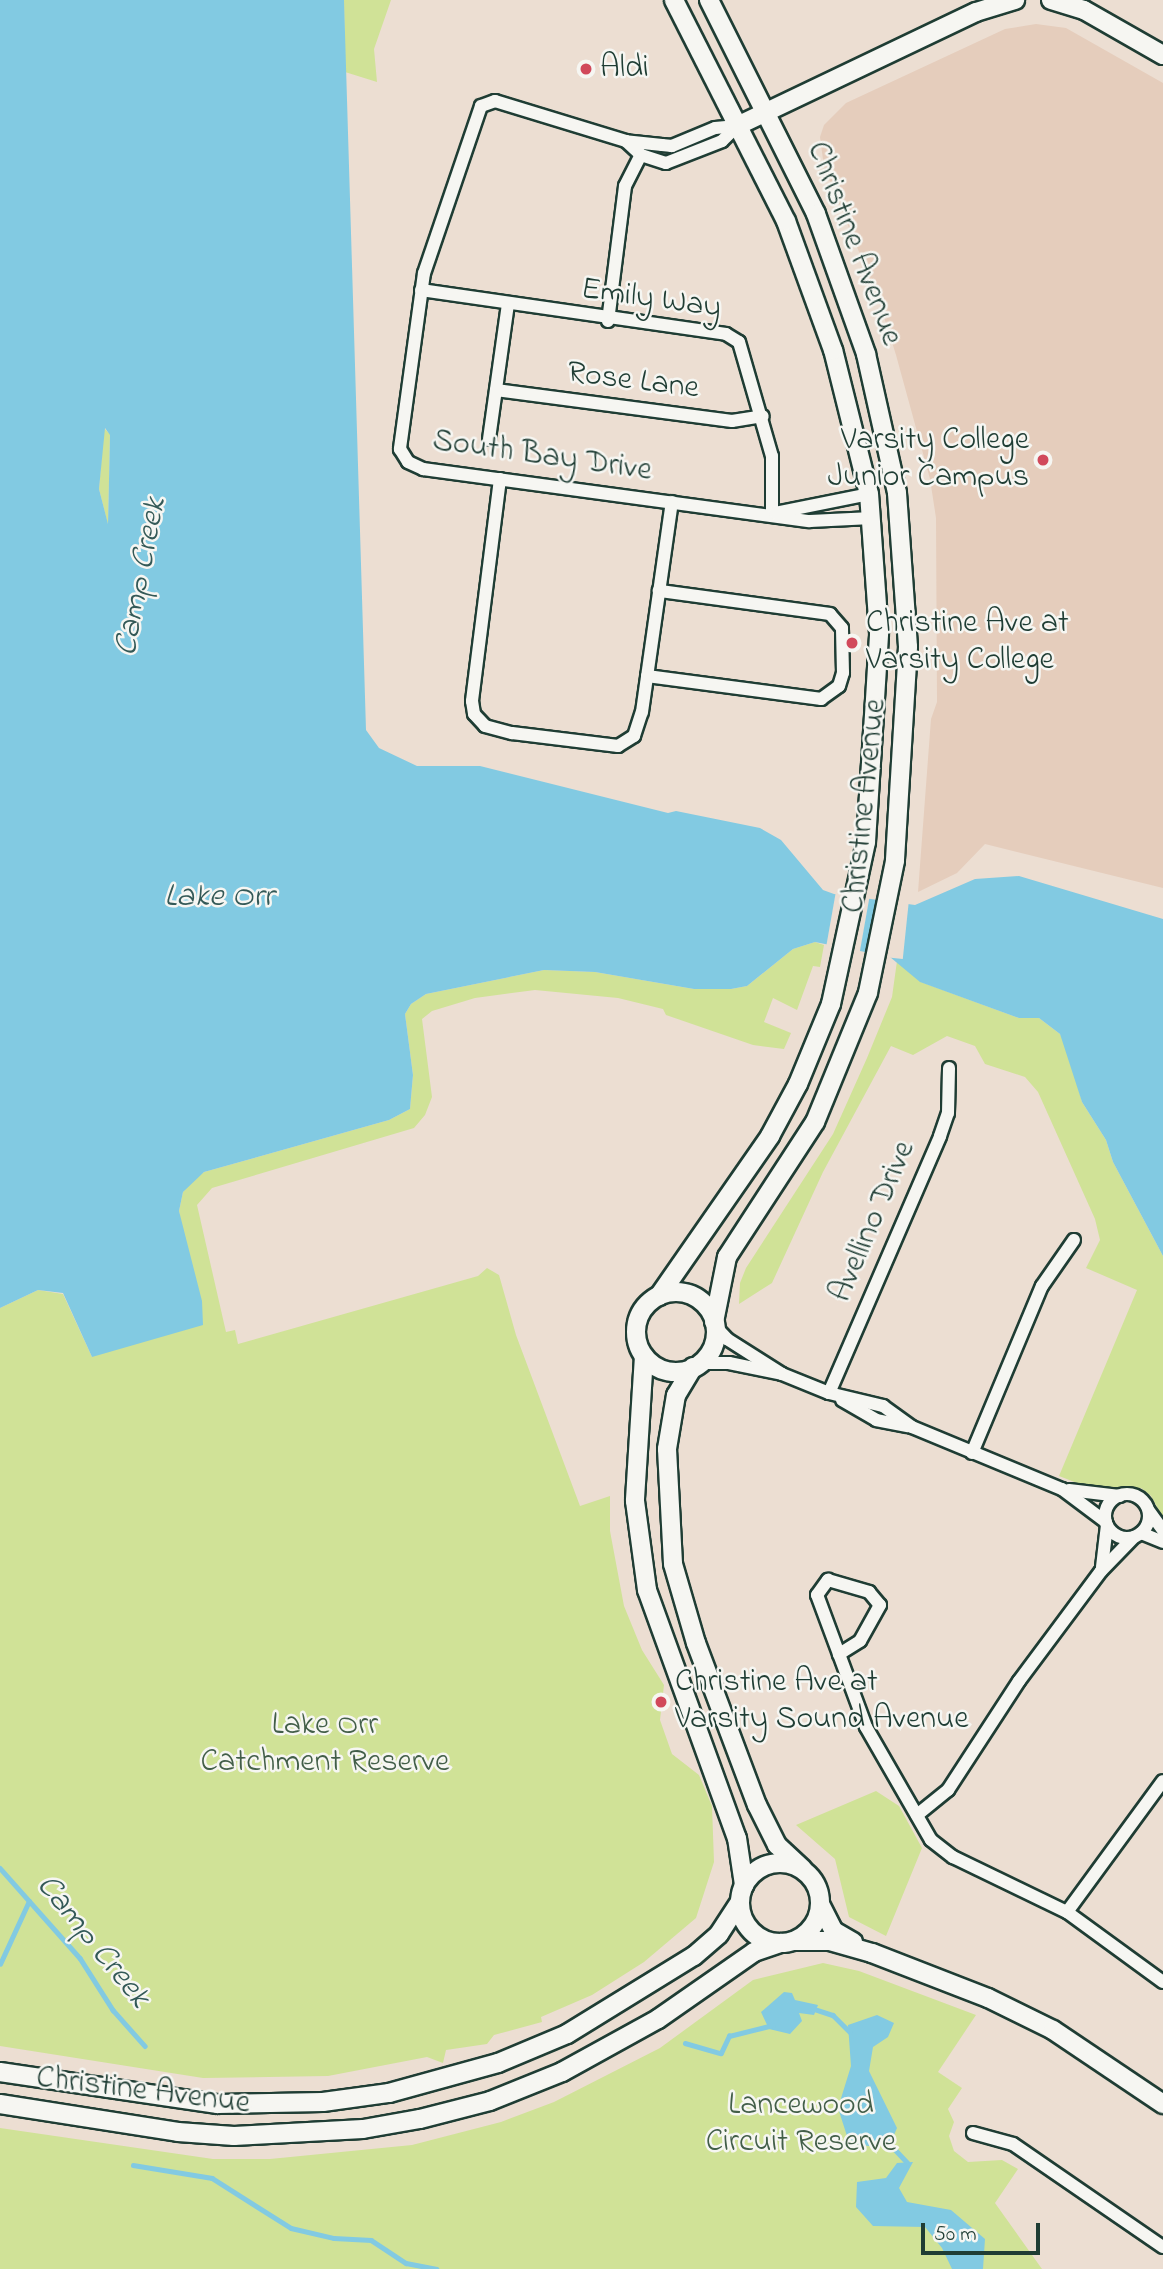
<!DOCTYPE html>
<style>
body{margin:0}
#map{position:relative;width:1163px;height:2269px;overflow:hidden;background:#ecded2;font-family:"Indie Flower",sans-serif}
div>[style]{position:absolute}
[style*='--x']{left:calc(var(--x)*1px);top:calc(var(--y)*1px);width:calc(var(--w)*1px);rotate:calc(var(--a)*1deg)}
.built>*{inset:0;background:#e5cdbc}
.green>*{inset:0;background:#d0e297}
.water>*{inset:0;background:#82cae2}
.pier>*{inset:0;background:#ecded2;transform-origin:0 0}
.stream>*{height:4.5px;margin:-2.25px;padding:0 2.25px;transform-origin:2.25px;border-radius:2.25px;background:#82cae2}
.roads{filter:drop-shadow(2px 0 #1f3d34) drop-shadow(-2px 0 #1f3d34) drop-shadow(0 2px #1f3d34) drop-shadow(0 -2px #1f3d34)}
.street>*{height:12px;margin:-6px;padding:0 6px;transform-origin:6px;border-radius:6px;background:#f6f6f2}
.street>.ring{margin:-6px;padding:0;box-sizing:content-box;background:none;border:12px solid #f6f6f2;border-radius:50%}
.secondary>*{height:18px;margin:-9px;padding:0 9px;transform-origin:9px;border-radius:9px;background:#f6f6f2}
.secondary>.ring{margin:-9px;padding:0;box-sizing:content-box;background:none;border:18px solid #f6f6f2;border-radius:50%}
.dots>*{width:19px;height:19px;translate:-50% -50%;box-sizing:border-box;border:4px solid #f6f6f2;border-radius:50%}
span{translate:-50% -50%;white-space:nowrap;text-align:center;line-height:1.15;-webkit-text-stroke:5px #f6f6f2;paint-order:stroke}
.poi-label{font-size:32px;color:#1f3d34}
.left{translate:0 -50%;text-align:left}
.right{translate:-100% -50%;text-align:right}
.street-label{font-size:32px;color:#1f3d34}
.park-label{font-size:32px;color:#425e48}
.water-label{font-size:33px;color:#335957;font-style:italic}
.scale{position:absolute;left:921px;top:2223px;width:119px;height:32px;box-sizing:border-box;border:4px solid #1f3d34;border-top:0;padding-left:9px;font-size:21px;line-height:24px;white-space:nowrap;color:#1f3d34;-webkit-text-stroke:5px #f6f6f2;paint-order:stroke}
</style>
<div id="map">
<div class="built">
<i style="clip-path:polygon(1036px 24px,1066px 28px,1163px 83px,1163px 888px,985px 844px,957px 873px,918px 892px,931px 719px,937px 702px,936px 518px,930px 479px,896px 355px,878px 298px,824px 167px,820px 137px,824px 125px,846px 103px,1005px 29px)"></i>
</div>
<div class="green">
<i style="clip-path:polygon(344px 0,391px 0,374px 49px,377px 82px,345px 72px)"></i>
<i style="clip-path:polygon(104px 428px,110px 434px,108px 525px,99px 489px)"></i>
<i style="clip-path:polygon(815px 942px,824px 945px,820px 967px,813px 966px,797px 1010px,773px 998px,764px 1022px,791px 1033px,784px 1049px,753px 1045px,666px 1015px,663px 1009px,618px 998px,535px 990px,475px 998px,432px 1011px,422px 1019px,432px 1097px,425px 1115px,414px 1128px,212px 1188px,197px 1205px,226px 1332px,235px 1330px,238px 1344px,478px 1276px,487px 1268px,499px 1275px,516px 1335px,580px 1506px,610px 1496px,610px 1531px,624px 1606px,642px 1650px,664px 1685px,660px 1720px,672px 1754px,699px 1775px,712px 1806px,714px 1862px,696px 1918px,644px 1962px,592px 1995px,541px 2017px,542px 2022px,494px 2035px,487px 2044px,446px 2050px,443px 2063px,427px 2057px,328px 2076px,203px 2078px,0 2046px,0 1308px,38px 1290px,63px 1294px,92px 1357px,182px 1230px,179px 1211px,183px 1192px,192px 1181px,204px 1172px,389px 1120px,410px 1109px,413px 1075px,405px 1014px,411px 1004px,426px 994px,544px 970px,595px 972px,694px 989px,731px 989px,747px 986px,793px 949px)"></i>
<i style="clip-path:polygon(897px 961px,921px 982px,1019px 1018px,1039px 1018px,1060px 1034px,1068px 1049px,1082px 1102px,1106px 1140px,1113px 1162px,1163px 1256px,1163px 1518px,1151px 1496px,1141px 1488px,1090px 1488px,1059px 1476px,1137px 1290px,1086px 1268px,1100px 1240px,1095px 1219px,1038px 1092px,1025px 1077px,985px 1064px,975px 1046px,947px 1036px,913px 1055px,891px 1046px,823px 1172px,772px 1283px,739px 1304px,740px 1283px,746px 1268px,833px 1134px,867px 1058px,892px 997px)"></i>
<i style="clip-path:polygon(876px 1791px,899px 1806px,922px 1848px,886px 1936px,849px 1917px,835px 1859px,796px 1825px)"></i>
<i style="clip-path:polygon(823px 1963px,859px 1971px,976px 2015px,938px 2072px,962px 2088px,948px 2109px,954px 2122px,949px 2136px,954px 2151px,968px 2162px,1002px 2160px,1018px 2169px,995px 2203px,1042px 2269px,0 2269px,0 2128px,213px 2159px,270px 2159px,412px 2145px,501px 2122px,554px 2102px,660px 2048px,753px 1980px)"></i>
</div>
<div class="water">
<i style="clip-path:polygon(evenodd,0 0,344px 0,366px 730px,379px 748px,417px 766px,480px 766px,668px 813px,676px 811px,760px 828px,781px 840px,823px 890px,834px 894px,915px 905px,975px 879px,1019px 876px,1163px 919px,1163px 1256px,1113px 1162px,1106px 1140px,1082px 1102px,1060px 1034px,1039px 1018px,1019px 1018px,920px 982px,890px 957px,815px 942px,793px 949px,747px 986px,731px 989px,694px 989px,595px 972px,544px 970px,426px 994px,411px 1004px,405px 1014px,413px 1075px,410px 1109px,389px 1120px,204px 1172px,183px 1192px,179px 1211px,202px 1301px,203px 1325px,92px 1357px,63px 1293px,38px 1290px,0 1308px,0 0,105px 428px,110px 435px,108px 524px,99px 489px,105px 428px)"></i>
<i style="clip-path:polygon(784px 1992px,792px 1993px,795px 2000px,818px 2005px,814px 2015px,799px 2013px,802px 2021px,790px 2034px,769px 2029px,761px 2012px)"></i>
<i style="clip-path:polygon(877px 2015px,894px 2023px,888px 2037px,873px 2047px,869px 2071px,897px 2128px,890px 2144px,869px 2146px,855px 2144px,847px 2136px,838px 2108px,851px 2066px,848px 2025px)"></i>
<i style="clip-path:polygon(913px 2162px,899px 2188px,907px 2202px,951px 2210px,985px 2239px,983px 2269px,952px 2269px,942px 2248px,925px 2227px,873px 2226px,856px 2207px,857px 2182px,886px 2178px,897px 2163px)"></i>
</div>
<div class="pier">
<i style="left:836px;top:891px;width:34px;height:58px;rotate:10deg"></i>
<i style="left:878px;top:898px;width:31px;height:58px;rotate:6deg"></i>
</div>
<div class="stream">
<i style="--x:0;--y:1868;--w:120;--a:48.4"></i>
<i style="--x:80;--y:1958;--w:62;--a:57.6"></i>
<i style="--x:113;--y:2010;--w:48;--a:48.4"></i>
<i style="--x:0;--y:1964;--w:69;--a:-65.3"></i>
<i style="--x:811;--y:2008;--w:23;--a:18"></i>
<i style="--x:833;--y:2015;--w:24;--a:45"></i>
<i style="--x:685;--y:2043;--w:37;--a:16"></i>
<i style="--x:721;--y:2053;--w:19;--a:-65"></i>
<i style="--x:729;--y:2036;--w:45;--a:-14"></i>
<i style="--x:890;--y:2144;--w:26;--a:47"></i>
<i style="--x:133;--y:2165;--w:80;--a:9.3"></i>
<i style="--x:212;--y:2178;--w:93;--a:32.3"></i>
<i style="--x:291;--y:2228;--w:44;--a:13.1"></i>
<i style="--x:334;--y:2238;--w:37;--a:3"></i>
<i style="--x:371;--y:2240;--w:42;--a:33.3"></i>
<i style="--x:406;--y:2263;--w:31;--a:11"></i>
</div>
<div class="roads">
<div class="street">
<i style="--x:737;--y:126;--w:22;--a:175"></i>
<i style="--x:715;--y:128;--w:47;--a:157.3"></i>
<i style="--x:672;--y:146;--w:10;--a:-174"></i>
<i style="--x:662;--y:145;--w:36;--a:-174"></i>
<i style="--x:626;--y:141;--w:137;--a:-163"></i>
<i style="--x:495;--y:101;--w:15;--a:160"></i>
<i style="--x:481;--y:106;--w:176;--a:108.8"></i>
<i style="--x:424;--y:273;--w:178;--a:97.8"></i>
<i style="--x:400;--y:449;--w:15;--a:58"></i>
<i style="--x:408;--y:462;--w:17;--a:25"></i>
<i style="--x:423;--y:469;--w:390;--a:7.7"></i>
<i style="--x:810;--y:521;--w:62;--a:-2.8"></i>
<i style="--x:626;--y:141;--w:21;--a:43"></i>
<i style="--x:641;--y:155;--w:26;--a:18"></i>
<i style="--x:666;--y:163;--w:60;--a:-21.4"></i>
<i style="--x:722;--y:141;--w:21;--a:-45"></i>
<i style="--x:421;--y:290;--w:308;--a:8.2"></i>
<i style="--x:726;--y:334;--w:15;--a:32"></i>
<i style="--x:739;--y:342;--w:119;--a:73.9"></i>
<i style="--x:772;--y:456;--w:58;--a:90"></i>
<i style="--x:608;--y:321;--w:136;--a:-82.8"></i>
<i style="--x:625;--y:186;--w:35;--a:-63"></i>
<i style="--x:496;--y:390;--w:238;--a:7.5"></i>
<i style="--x:732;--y:421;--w:31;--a:-9"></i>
<i style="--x:489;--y:439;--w:136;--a:-82"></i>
<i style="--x:500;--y:479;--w:224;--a:97.2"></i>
<i style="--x:472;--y:701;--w:13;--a:81"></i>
<i style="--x:474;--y:714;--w:16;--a:47"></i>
<i style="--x:485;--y:726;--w:28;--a:15"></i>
<i style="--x:512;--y:733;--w:107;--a:7"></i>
<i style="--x:618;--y:746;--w:19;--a:-32"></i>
<i style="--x:634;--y:736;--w:25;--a:-72"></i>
<i style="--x:642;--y:712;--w:212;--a:-81.9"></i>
<i style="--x:775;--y:513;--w:96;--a:-11.4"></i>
<i style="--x:647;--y:676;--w:176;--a:7.5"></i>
<i style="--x:821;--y:699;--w:22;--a:-36"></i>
<i style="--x:839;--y:686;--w:14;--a:-73"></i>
<i style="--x:843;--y:673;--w:45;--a:-91.3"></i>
<i style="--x:842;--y:628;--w:18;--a:-131"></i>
<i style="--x:830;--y:614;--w:173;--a:-172.3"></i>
<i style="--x:715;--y:1326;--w:18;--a:47"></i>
<i style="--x:727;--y:1339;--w:65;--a:32.5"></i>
<i style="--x:700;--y:1363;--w:29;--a:0"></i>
<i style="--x:729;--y:1363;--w:54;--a:11.7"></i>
<i style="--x:782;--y:1374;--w:51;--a:22"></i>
<i style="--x:829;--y:1393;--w:56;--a:13.5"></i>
<i style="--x:883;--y:1406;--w:36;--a:36"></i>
<i style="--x:912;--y:1427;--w:162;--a:22.5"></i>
<i style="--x:1062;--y:1489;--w:55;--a:36.9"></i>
<i style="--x:829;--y:1393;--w:280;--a:-66.6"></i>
<i style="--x:940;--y:1136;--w:24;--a:-71"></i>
<i style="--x:948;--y:1113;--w:45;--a:-88.7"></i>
<i style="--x:842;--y:1400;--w:39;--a:30"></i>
<i style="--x:876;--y:1420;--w:33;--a:11"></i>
<i style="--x:972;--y:1453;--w:181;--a:-67.3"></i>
<i style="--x:1042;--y:1286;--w:56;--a:-55.2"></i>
<i style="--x:1069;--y:1490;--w:51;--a:6.7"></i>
<i class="ring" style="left:1105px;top:1494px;width:32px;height:32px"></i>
<i style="--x:1149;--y:1511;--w:24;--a:54"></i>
<i style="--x:1141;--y:1533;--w:24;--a:22"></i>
<i style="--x:1102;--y:1567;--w:42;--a:-83.2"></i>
<i style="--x:839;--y:1654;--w:63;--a:-110.4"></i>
<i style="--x:817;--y:1595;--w:19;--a:-54"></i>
<i style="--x:828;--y:1580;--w:43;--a:16.3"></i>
<i style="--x:869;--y:1592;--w:17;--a:50"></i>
<i style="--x:880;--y:1605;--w:41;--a:119.1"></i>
<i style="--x:860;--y:1641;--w:25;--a:148"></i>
<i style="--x:839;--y:1654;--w:78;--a:69.7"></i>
<i style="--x:866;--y:1727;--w:130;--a:60.1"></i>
<i style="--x:931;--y:1840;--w:28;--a:38"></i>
<i style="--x:953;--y:1857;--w:127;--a:25.8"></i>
<i style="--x:1067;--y:1912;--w:119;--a:36.1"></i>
<i style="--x:917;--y:1815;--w:40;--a:-39"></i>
<i style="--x:948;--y:1790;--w:130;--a:-56.9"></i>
<i style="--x:1019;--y:1681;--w:137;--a:-53.3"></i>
<i style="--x:1101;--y:1571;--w:47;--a:-45.9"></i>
<i style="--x:1067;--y:1912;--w:162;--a:-53.8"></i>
<i style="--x:973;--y:2133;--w:41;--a:15.4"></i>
<i style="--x:1013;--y:2144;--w:182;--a:34.5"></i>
</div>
<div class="secondary">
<i style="--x:709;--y:0;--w:239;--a:63.4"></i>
<i style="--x:816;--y:214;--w:149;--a:70.3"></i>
<i style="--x:866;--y:354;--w:142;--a:77.4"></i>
<i style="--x:897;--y:493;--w:154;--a:85.9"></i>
<i style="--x:908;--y:647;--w:214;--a:93.5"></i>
<i style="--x:895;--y:861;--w:135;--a:101.6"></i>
<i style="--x:868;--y:993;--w:139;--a:112.3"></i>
<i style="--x:815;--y:1122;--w:161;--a:123.1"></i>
<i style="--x:727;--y:1257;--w:66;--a:101.3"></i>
<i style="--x:1051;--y:0;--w:34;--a:17"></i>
<i style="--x:1084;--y:10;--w:91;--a:29.7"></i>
<i style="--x:737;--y:126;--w:265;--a:-25.5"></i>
<i style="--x:976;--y:12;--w:41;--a:-17.1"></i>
<i class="ring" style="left:636px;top:1292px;width:62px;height:62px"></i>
<i style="--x:659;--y:1296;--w:195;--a:-55.2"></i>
<i style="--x:770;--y:1136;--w:59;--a:-61.7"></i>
<i style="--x:798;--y:1084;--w:87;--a:-67.6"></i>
<i style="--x:831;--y:1004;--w:166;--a:-77.8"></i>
<i style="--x:866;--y:842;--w:209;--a:-86.4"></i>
<i style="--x:879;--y:633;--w:139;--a:-94.1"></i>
<i style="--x:869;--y:494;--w:148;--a:-104"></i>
<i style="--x:833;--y:350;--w:137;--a:-110"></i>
<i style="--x:786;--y:221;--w:248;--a:-116.9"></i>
<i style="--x:644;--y:1356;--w:145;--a:93.6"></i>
<i style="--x:635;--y:1501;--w:90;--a:82.3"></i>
<i style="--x:647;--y:1590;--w:264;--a:70.1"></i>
<i style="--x:737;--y:1838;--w:48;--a:81.5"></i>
<i style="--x:693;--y:1367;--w:33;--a:121"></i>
<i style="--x:676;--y:1395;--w:55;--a:99.5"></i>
<i style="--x:667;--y:1449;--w:115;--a:87"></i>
<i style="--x:673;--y:1564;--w:82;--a:73.8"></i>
<i style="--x:696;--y:1643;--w:173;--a:69.4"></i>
<i style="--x:757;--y:1805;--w:45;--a:63.4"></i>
<i style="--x:777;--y:1845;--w:35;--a:43"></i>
<i class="ring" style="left:740px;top:1863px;width:62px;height:62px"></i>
<i style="--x:820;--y:1904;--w:30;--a:63"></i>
<i style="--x:834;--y:1931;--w:22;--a:30"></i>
<i style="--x:794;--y:1941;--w:36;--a:0"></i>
<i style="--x:830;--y:1941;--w:44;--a:15.9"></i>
<i style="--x:872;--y:1953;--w:124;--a:21.2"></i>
<i style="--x:988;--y:1998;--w:72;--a:26.2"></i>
<i style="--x:1053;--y:2030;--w:133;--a:33.9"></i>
<i style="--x:0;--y:2072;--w:220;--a:8.4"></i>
<i style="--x:218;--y:2104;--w:105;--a:-1.1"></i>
<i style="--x:323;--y:2102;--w:67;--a:-7.8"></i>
<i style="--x:389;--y:2093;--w:113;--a:-15.4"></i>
<i style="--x:498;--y:2063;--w:75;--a:-22.8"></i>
<i style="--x:567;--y:2034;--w:149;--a:-31.6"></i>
<i style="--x:694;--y:1956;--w:33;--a:-41"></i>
<i style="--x:719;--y:1934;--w:38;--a:-57"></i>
<i style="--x:0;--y:2104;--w:180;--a:8.9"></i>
<i style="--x:178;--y:2132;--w:56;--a:4.1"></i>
<i style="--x:234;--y:2136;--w:129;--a:-3.1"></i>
<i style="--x:363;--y:2129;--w:58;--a:-10"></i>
<i style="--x:420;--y:2119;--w:72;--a:-14.4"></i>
<i style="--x:490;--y:2101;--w:78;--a:-21.9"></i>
<i style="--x:562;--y:2072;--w:110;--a:-28.9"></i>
<i style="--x:658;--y:2019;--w:117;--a:-34.9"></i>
<i style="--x:754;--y:1952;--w:28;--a:-19"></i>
</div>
</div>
<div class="dots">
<i style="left:586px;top:69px;background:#d1495b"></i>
<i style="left:1043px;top:460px;background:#d1495b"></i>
<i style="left:852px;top:643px;background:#d1495b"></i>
<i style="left:661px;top:1702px;background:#d1495b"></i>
</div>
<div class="poi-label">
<span class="left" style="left:600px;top:69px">Aldi</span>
<span class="right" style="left:1029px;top:460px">Varsity College<br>Junior Campus</span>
<span class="left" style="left:866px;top:643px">Christine Ave at<br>Varsity College</span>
<span class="left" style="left:675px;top:1702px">Christine Ave at<br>Varsity Sound Avenue</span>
</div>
<div class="street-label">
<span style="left:853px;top:244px;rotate:69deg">Christine Avenue</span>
<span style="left:651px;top:300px;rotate:8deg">Emily Way</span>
<span style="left:633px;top:382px;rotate:7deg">Rose Lane</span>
<span style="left:542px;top:457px;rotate:8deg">South Bay Drive</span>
<span style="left:866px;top:806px;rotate:-84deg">Christine Avenue</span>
<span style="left:874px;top:1222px;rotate:-67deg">Avellino Drive</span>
<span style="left:143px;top:2092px;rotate:7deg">Christine Avenue</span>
</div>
<div class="park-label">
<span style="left:325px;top:1745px">Lake Orr<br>Catchment Reserve</span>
<span style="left:801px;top:2125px">Lancewood<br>Circuit Reserve</span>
</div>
<div class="water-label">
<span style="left:142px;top:577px;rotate:-79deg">Camp Creek</span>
<span style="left:219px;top:898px">Lake Orr</span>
<span style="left:92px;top:1942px;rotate:51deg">Camp Creek</span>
</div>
<div class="scale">50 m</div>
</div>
